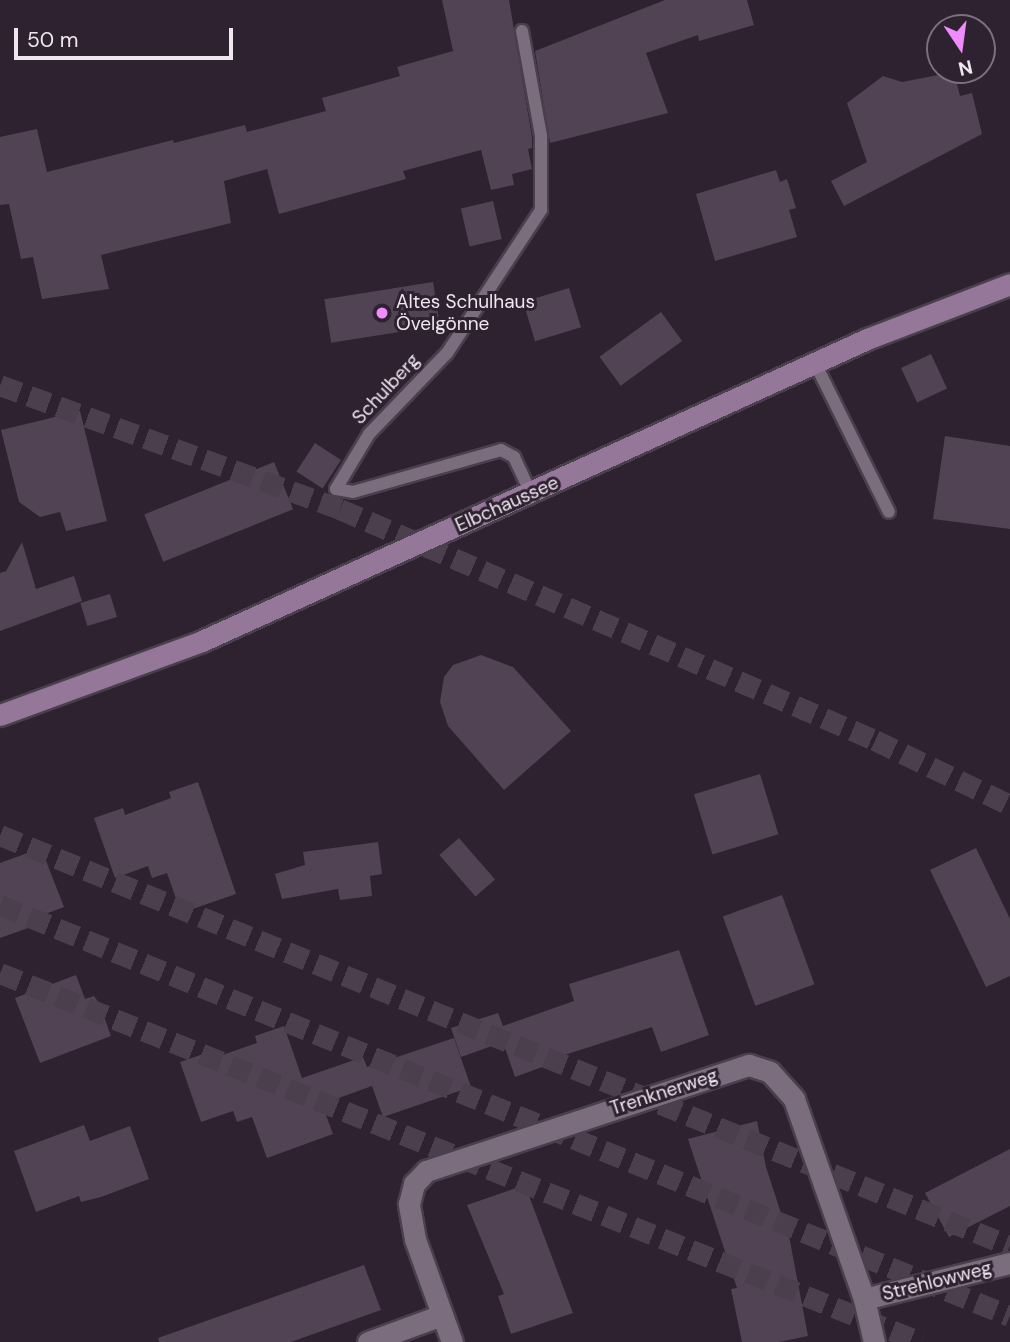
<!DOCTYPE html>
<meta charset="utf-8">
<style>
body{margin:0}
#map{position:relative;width:1010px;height:1342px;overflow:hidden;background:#2e2130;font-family:"DM Sans",sans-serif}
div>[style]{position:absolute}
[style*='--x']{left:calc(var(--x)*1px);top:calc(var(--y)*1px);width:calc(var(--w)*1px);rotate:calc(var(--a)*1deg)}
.building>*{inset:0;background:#514353;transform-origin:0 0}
.highway-tunnel>*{height:21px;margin-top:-10.5px;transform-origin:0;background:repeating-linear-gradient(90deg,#4b3f4d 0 21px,transparent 0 31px)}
.roads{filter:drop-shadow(2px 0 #4a3f4c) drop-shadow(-2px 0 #4a3f4c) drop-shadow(0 2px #4a3f4c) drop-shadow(0 -2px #4a3f4c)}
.lane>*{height:12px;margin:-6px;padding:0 6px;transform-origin:6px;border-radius:6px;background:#7c6d7e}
.street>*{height:21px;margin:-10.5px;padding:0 10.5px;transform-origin:10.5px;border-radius:10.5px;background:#7c6d7e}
.secondary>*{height:21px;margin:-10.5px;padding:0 10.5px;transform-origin:10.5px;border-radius:10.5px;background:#957799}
.dots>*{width:19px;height:19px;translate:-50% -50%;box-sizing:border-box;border:4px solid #2e2130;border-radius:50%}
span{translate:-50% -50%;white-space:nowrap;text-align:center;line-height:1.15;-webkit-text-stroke:6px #2e2130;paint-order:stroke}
.poi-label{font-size:19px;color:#efe6f0}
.left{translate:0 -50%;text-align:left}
.street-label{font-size:19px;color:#efe6f0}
.north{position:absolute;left:926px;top:14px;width:70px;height:70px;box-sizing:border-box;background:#2e2130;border:2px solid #7b707d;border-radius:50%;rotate:167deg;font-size:19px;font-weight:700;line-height:28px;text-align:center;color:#efe6f0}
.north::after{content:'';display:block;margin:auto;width:24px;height:32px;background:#ed8cfa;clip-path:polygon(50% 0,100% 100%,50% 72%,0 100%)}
.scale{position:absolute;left:14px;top:28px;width:219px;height:32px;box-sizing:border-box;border:4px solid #efe6f0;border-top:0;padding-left:9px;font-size:21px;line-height:24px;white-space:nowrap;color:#efe6f0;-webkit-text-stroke:5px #2e2130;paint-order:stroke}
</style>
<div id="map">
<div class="building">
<i style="clip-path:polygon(442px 0,509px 0,532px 137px,532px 148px,528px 149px,532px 169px,512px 174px,514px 185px,491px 190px,481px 150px,403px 171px,406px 179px,279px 214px,267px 169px,224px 181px,231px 223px,101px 255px,109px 289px,42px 299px,33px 257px,21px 259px,9px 204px,0 205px,0 137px,37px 129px,47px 172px,173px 140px,174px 143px,245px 125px,247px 132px,326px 111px,322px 98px,400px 76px,397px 67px,453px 51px)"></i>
<i style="clip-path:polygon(665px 0,747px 0,754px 25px,699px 41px,698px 35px,646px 53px,668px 113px,550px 143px,535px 51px)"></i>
<i style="clip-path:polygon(954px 72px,960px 96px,972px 93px,982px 134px,844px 206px,831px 181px,867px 162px,847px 103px,883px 76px,902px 82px)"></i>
<i style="clip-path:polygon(776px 170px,780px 182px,787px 179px,796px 208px,789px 210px,797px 237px,715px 261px,696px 194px)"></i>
<i style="left:493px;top:201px;width:39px;height:33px;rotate:77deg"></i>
<i style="left:433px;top:282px;width:44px;height:110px;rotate:81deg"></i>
<i style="left:569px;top:288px;width:41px;height:48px;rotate:73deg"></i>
<i style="left:661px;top:312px;width:36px;height:76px;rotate:54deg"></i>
<i style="left:931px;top:354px;width:38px;height:33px;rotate:65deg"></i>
<i style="clip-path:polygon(80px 411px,107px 521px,66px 531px,60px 512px,40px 517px,19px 502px,1px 430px)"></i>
<i style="clip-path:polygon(945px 436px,1010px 446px,1010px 529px,933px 519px)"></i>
<i style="left:315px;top:443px;width:31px;height:34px;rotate:33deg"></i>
<i style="left:274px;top:462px;width:51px;height:140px;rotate:68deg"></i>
<i style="clip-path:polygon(22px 542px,36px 589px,74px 576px,82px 601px,0 631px,0 573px,6px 571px)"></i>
<i style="left:110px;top:594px;width:24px;height:31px;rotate:73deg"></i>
<i style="clip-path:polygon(481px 655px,513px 667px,571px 731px,504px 790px,448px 726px,440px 702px,444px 677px,453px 665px)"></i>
<i style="left:760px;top:774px;width:63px;height:69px;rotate:73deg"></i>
<i style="clip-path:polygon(198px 782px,236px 894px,181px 913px,167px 873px,152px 878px,148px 866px,115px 878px,94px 818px,123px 808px,125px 815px,171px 798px,169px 792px)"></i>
<i style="left:459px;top:838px;width:55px;height:26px;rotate:49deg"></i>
<i style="clip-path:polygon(378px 842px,382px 874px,370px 876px,372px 896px,340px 900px,338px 889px,282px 899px,275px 874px,305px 865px,303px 852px)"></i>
<i style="clip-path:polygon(41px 848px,64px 907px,29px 920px,31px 927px,0 938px,0 863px)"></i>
<i style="clip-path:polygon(976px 848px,1010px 919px,1010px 976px,986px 987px,930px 870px)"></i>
<i style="left:782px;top:895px;width:95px;height:63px;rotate:70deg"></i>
<i style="clip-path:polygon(679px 950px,709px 1035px,661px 1052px,652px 1027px,555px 1058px,556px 1062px,515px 1077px,503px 1042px,461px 1057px,451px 1028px,498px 1013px,503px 1026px,574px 1001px,569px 984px)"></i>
<i style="clip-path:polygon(76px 975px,85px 999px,94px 996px,99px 1003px,111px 1036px,40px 1063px,15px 998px)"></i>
<i style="clip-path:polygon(284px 1026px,302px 1078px,363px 1057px,367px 1067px,454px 1038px,471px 1087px,383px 1117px,372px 1086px,322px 1104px,333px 1134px,267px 1158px,252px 1117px,237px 1122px,233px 1111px,201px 1122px,180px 1062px,209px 1052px,211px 1059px,257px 1043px,255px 1036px)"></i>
<i style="clip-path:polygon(757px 1121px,766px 1167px,790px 1241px,808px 1336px,779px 1342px,742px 1342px,731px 1289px,737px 1288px,688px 1139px)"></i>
<i style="clip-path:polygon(84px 1125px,90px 1141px,130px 1126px,149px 1179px,101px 1197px,81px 1202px,79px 1196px,36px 1212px,14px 1151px)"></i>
<i style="clip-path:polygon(1010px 1149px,1010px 1206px,949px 1237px,925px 1193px)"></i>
<i style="clip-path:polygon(525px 1185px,573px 1313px,511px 1334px,498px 1296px,504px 1294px,467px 1205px)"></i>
<i style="clip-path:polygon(364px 1265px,381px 1310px,291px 1342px,159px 1342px,158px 1338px)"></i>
</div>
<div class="highway-tunnel">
<i style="--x:0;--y:385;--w:362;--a:20"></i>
<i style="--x:340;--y:509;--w:583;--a:23.35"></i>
<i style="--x:875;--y:740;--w:150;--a:25.7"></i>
<i style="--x:0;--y:835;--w:1090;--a:22.14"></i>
<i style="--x:0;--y:905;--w:1090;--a:22.14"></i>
<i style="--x:0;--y:973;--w:992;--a:21.83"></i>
</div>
<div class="roads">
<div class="lane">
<i style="--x:522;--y:31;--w:107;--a:79.7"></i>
<i style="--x:541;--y:136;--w:74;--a:90"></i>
<i style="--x:541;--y:210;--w:171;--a:123.3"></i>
<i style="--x:447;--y:353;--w:112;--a:133.9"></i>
<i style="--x:369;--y:434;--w:64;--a:121"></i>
<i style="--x:336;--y:489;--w:17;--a:10"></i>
<i style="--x:353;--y:492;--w:154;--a:-15.8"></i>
<i style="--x:501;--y:450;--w:15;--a:28"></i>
<i style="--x:514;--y:457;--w:40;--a:65"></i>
<i style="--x:815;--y:363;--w:166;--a:63.6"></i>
</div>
<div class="street">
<i style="--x:864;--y:1299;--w:150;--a:-13.9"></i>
<i style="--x:368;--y:1342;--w:79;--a:-20"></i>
<i style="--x:452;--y:1342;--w:109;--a:-109.8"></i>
<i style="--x:415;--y:1239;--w:36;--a:-100"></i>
<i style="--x:409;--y:1204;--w:21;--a:-76"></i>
<i style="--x:414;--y:1184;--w:18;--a:-47"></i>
<i style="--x:426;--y:1171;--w:340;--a:-18.2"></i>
<i style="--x:749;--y:1065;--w:22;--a:18"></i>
<i style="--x:770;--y:1072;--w:36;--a:48"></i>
<i style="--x:794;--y:1099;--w:212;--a:70.7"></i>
<i style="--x:864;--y:1299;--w:44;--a:76.9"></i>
</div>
<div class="secondary">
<i style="--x:0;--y:715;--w:215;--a:-20.1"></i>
<i style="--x:202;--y:641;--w:730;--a:-24.42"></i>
<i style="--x:867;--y:339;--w:153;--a:-21"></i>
</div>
</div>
<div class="dots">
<i style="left:382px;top:313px;background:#ed8cfa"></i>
</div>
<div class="poi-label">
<span class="left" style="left:396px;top:313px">Altes Schulhaus<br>Övelgönne</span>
</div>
<div class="street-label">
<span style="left:386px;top:389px;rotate:-47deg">Schulberg</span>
<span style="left:507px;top:504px;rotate:-24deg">Elbchaussee</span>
<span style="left:664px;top:1092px;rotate:-18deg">Trenknerweg</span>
<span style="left:937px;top:1281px;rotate:-14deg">Strehlowweg</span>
</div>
<div class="north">N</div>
<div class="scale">50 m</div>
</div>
